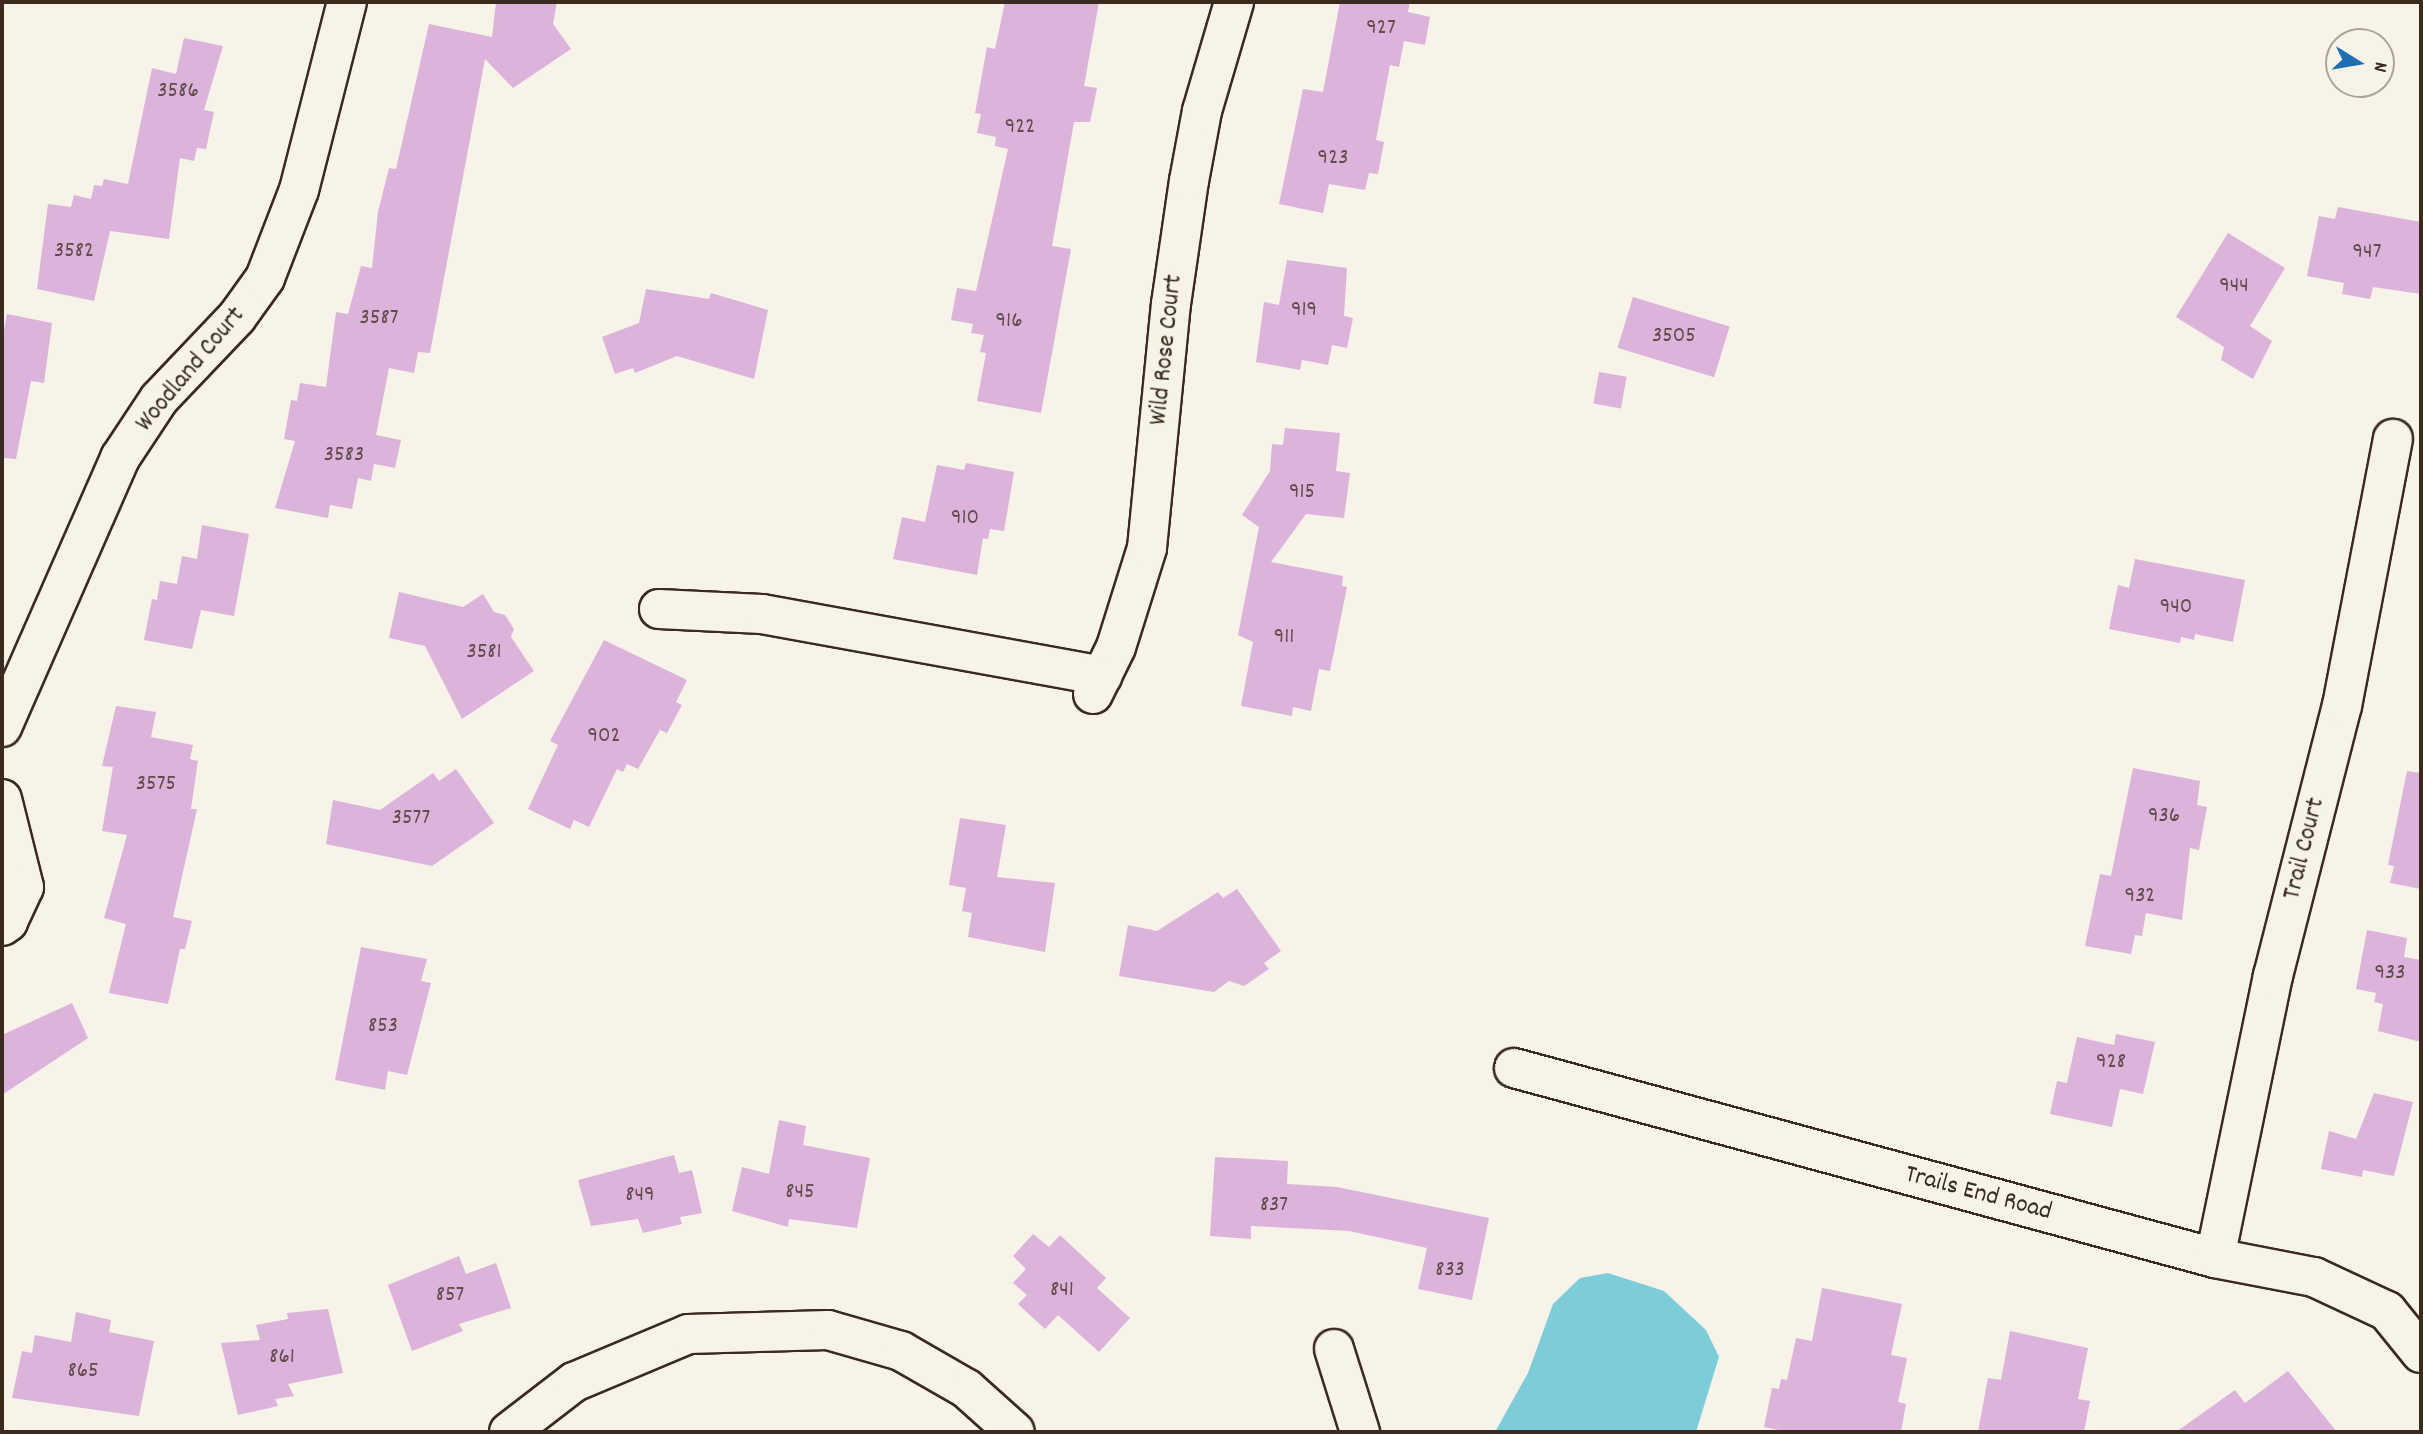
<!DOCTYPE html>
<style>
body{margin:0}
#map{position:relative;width:2423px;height:1434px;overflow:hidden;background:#f7f3e8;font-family:Dekko,sans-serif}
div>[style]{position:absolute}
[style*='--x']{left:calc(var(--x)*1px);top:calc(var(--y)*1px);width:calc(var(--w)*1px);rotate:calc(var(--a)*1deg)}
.water>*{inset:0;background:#7dccd9}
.building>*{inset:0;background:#dbb3db;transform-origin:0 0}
.roads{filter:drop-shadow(2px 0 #3b2a1e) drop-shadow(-2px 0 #3b2a1e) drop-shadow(0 2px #3b2a1e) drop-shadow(0 -2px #3b2a1e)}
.minor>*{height:38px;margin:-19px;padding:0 19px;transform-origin:19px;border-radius:19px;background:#f7f3e8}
span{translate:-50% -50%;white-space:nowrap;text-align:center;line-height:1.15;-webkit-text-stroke:6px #f7f3e8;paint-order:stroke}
.number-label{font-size:23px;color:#634c4d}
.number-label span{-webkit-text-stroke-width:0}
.street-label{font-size:26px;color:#3b2a1e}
.frame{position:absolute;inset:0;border:4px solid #3b2a1e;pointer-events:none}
.north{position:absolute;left:2325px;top:28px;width:70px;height:70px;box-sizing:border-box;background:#f7f3e8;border:2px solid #aca397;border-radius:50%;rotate:101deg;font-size:19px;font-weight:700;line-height:28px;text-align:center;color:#3b2a1e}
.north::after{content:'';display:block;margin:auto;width:24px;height:32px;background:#1f6fb2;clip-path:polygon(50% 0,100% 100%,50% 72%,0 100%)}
</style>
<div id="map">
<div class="water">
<i style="clip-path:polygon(1608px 1273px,1664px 1291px,1706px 1330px,1719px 1357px,1696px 1432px,1495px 1432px,1528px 1373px,1553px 1304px,1580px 1278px)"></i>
</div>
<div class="building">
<i style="clip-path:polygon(496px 2px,557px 2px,553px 24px,571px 49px,513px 88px,485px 59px,430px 353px,418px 352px,414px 373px,389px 368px,376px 435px,401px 440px,395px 468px,374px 464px,371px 481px,358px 478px,352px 509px,330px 505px,328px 518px,275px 508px,295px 441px,284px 439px,291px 400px,297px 401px,300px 383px,326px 387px,336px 312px,348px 314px,361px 266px,372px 268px,378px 212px,389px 168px,396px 169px,429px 24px,492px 37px)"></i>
<i style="clip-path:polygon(1005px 2px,1099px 2px,1084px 86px,1097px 88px,1090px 122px,1074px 122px,1052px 246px,1071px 249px,1041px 413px,977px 401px,986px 353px,980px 352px,984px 335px,971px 333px,973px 324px,951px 320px,957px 288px,976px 291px,1008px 149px,995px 146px,996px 137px,977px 133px,981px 114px,975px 113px,987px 47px,995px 49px)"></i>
<i style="clip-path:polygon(1340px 2px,1410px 2px,1408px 12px,1430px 17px,1425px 45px,1404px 41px,1399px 67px,1390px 65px,1376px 140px,1384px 142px,1378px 174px,1369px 173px,1365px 190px,1329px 184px,1323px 213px,1279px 204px,1303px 89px,1323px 92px)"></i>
<i style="clip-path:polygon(184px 38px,223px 46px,204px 110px,214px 112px,206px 149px,197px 148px,194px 161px,180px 158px,169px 239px,110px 231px,94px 301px,37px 289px,48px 204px,71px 207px,74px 195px,91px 199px,94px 185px,102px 186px,104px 179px,128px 184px,152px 68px,176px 74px)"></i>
<i style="clip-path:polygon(2338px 207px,2421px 222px,2421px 294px,2373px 287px,2370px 299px,2342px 294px,2344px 283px,2307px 276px,2319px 216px,2335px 219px)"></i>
<i style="clip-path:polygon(2228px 233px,2285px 268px,2250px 326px,2272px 341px,2253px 379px,2221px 360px,2224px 347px,2176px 317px)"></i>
<i style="clip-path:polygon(1287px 260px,1347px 268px,1344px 316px,1353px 318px,1347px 348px,1332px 345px,1328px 365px,1302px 360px,1300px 370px,1256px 362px,1264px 302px,1279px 305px)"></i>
<i style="clip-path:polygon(646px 289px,709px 299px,711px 293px,768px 310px,754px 379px,677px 356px,635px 373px,633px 368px,615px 374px,602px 337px,639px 323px)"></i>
<i style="left:1633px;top:297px;width:101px;height:53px;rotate:17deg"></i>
<i style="clip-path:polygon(7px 314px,52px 323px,44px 383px,31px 381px,16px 459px,2px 458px,2px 342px)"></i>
<i style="left:1599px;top:372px;width:28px;height:32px;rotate:10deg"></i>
<i style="clip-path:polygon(1285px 428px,1340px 433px,1336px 471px,1350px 473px,1344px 518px,1306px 514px,1271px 562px,1343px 576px,1342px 586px,1347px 587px,1330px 671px,1319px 669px,1311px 711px,1293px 707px,1292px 716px,1241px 706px,1253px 642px,1238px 635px,1259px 527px,1242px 515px,1270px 471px,1272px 444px,1283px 445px)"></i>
<i style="clip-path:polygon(966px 463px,1014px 472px,1004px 531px,990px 529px,988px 539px,983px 538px,977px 575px,893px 559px,902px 517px,925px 522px,937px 465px,964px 470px)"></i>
<i style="clip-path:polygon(202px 525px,249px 534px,234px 616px,201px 610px,192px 649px,144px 640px,152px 599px,157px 600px,160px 581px,177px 584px,182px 556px,197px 559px)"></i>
<i style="clip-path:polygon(2135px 559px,2245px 580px,2233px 642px,2195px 634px,2194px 640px,2181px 637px,2180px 643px,2109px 629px,2118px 585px,2129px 588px)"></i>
<i style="clip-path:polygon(399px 592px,463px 607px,483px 594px,494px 612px,505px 615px,514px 629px,511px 637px,534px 671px,462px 719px,425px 646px,389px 638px)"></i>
<i style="clip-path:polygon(604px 640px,687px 680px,676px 702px,682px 705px,667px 733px,660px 730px,638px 769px,627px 764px,623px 772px,617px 769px,589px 827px,574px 820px,570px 829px,528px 809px,558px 745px,550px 741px)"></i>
<i style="clip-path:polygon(116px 706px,156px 712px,151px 737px,193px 745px,190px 759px,198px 761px,191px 809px,197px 809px,173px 917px,192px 921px,185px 949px,180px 949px,168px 1004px,109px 993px,126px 924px,104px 918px,127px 835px,102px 831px,113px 767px,102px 766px)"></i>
<i style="clip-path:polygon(2133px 768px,2200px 781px,2197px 805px,2207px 807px,2199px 850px,2190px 848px,2182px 920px,2146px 913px,2142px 936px,2135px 935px,2131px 954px,2085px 946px,2100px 874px,2111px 876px)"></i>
<i style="clip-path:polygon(456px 769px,494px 823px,432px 866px,326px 844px,333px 800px,380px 810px,433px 773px,439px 781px)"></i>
<i style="clip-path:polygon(2407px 771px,2421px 773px,2421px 889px,2390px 883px,2394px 866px,2388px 865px)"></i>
<i style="clip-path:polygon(960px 818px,1006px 825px,997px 877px,1055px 883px,1045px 952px,968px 937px,972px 913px,962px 911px,966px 888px,949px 885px)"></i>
<i style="clip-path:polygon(1237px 889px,1281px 951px,1264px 963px,1269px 969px,1244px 986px,1229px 981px,1214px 992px,1119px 976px,1128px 925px,1157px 931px,1218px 892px,1223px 898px)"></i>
<i style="clip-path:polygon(2367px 930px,2407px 938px,2404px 957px,2421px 960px,2421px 1042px,2378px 1031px,2383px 1004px,2374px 1002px,2376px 993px,2356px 989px)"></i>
<i style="clip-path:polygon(361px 947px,427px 959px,421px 981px,431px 983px,407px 1075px,388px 1071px,385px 1090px,335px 1080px)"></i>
<i style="clip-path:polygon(72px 1003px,88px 1038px,2px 1095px,2px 1035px)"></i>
<i style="clip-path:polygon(2116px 1034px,2155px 1042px,2143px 1094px,2120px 1089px,2112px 1127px,2050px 1114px,2057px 1081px,2067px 1083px,2077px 1037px,2114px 1045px)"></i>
<i style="clip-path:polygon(2374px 1093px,2413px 1102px,2394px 1176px,2363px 1170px,2362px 1177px,2321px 1169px,2329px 1131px,2356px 1139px)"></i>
<i style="clip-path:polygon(779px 1120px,806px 1126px,803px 1145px,870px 1158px,857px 1228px,789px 1219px,788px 1227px,732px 1211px,742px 1167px,769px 1174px)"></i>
<i style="clip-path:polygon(674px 1155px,679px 1173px,692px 1170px,702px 1213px,680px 1217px,682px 1224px,643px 1233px,638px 1219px,591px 1226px,578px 1180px)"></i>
<i style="clip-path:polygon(1215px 1157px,1288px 1161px,1287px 1184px,1337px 1187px,1489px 1218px,1472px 1300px,1418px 1289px,1427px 1248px,1349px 1231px,1251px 1226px,1251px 1239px,1210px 1236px)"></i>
<i style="clip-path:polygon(1033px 1234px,1049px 1247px,1060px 1235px,1106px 1278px,1097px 1288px,1130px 1318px,1099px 1352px,1058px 1315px,1045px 1329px,1018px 1304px,1027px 1295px,1013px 1283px,1026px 1269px,1013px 1256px)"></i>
<i style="clip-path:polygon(459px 1256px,466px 1274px,496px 1263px,511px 1308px,459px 1324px,463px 1331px,412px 1351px,388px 1285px)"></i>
<i style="clip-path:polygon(1822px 1288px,1902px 1304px,1891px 1355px,1907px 1358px,1898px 1402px,1906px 1404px,1901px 1432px,1789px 1432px,1764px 1427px,1772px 1388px,1779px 1389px,1781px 1379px,1787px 1380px,1796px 1338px,1812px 1341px)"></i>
<i style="clip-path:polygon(328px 1309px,343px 1373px,288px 1384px,294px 1396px,275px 1399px,278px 1406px,238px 1415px,221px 1343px,260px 1340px,256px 1325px,288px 1319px,287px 1313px)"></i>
<i style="clip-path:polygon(76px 1312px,111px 1320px,109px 1332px,154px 1341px,139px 1416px,12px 1398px,22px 1351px,32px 1353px,35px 1335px,71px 1342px)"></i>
<i style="clip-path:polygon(2010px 1331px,2088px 1348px,2078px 1399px,2090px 1401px,2084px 1432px,1978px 1432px,1988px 1378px,2001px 1380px)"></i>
<i style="clip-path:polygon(2288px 1371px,2337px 1432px,2176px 1432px,2235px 1390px,2245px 1403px)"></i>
</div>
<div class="roads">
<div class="minor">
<i style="--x:659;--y:609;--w:103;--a:2.8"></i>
<i style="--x:762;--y:614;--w:346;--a:10.3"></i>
<i style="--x:1093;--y:694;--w:52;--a:-63.9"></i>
<i style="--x:1116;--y:647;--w:104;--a:-72.6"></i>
<i style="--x:1147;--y:548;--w:245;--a:-84.4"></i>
<i style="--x:1171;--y:304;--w:124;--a:-81.7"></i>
<i style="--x:1189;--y:181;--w:71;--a:-79.5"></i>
<i style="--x:1202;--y:111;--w:114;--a:-73.6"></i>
<i style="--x:2;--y:727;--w:294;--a:-66.3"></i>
<i style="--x:120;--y:458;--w:71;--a:-56.5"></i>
<i style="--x:159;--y:399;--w:113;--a:-46.4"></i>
<i style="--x:237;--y:317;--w:48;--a:-54.3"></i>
<i style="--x:265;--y:278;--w:94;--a:-68.9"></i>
<i style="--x:299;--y:190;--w:194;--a:-75.7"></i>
<i style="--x:2;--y:799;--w:91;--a:76"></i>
<i style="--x:24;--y:887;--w:38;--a:115"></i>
<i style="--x:8;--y:922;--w:7;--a:146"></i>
<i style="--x:1514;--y:1068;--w:726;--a:15.17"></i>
<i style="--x:2215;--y:1258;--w:101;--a:10.9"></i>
<i style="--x:2314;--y:1277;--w:81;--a:25"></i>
<i style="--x:2387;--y:1311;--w:54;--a:51"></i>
<i style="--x:2215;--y:1258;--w:288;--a:-78.4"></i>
<i style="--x:2273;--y:976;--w:279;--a:-75.7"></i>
<i style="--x:2342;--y:706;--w:272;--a:-79.2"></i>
<i style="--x:1334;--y:1349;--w:87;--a:72.6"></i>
<i style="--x:509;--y:1432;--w:82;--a:-37.6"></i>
<i style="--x:574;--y:1382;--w:124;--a:-22.8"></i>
<i style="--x:688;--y:1334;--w:140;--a:-1.6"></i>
<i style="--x:828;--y:1330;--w:76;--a:16"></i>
<i style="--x:901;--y:1351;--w:76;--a:29.9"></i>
<i style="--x:967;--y:1389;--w:64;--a:41.9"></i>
</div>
</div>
<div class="number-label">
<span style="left:1381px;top:29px">927</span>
<span style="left:178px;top:92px">3586</span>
<span style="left:1020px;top:128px">922</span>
<span style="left:1333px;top:159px">923</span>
<span style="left:74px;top:252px">3582</span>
<span style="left:2367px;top:253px">947</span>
<span style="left:2234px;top:287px">944</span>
<span style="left:1304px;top:311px">919</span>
<span style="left:379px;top:319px">3587</span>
<span style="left:1009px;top:322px">916</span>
<span style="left:1674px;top:337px">3505</span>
<span style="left:344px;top:456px">3583</span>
<span style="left:1302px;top:493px">915</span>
<span style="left:965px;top:519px">910</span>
<span style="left:2176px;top:608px">940</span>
<span style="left:1284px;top:638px">911</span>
<span style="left:484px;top:653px">3581</span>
<span style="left:604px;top:737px">902</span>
<span style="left:156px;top:785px">3575</span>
<span style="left:2164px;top:817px">936</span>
<span style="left:411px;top:819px">3577</span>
<span style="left:2140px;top:897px">932</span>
<span style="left:2390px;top:974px">933</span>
<span style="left:383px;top:1027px">853</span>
<span style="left:2111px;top:1063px">928</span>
<span style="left:800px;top:1193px">845</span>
<span style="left:640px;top:1196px">849</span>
<span style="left:1274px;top:1206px">837</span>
<span style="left:1450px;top:1271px">833</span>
<span style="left:1062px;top:1291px">841</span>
<span style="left:450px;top:1296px">857</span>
<span style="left:282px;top:1358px">861</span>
<span style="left:83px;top:1372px">865</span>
</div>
<div class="street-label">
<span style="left:1167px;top:350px;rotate:-84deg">Wild Rose Court</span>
<span style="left:191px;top:370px;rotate:-50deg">Woodland Court</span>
<span style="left:2305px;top:849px;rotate:-76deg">Trail Court</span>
<span style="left:1978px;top:1194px;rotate:15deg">Trails End Road</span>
</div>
<div class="frame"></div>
<div class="north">N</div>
</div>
